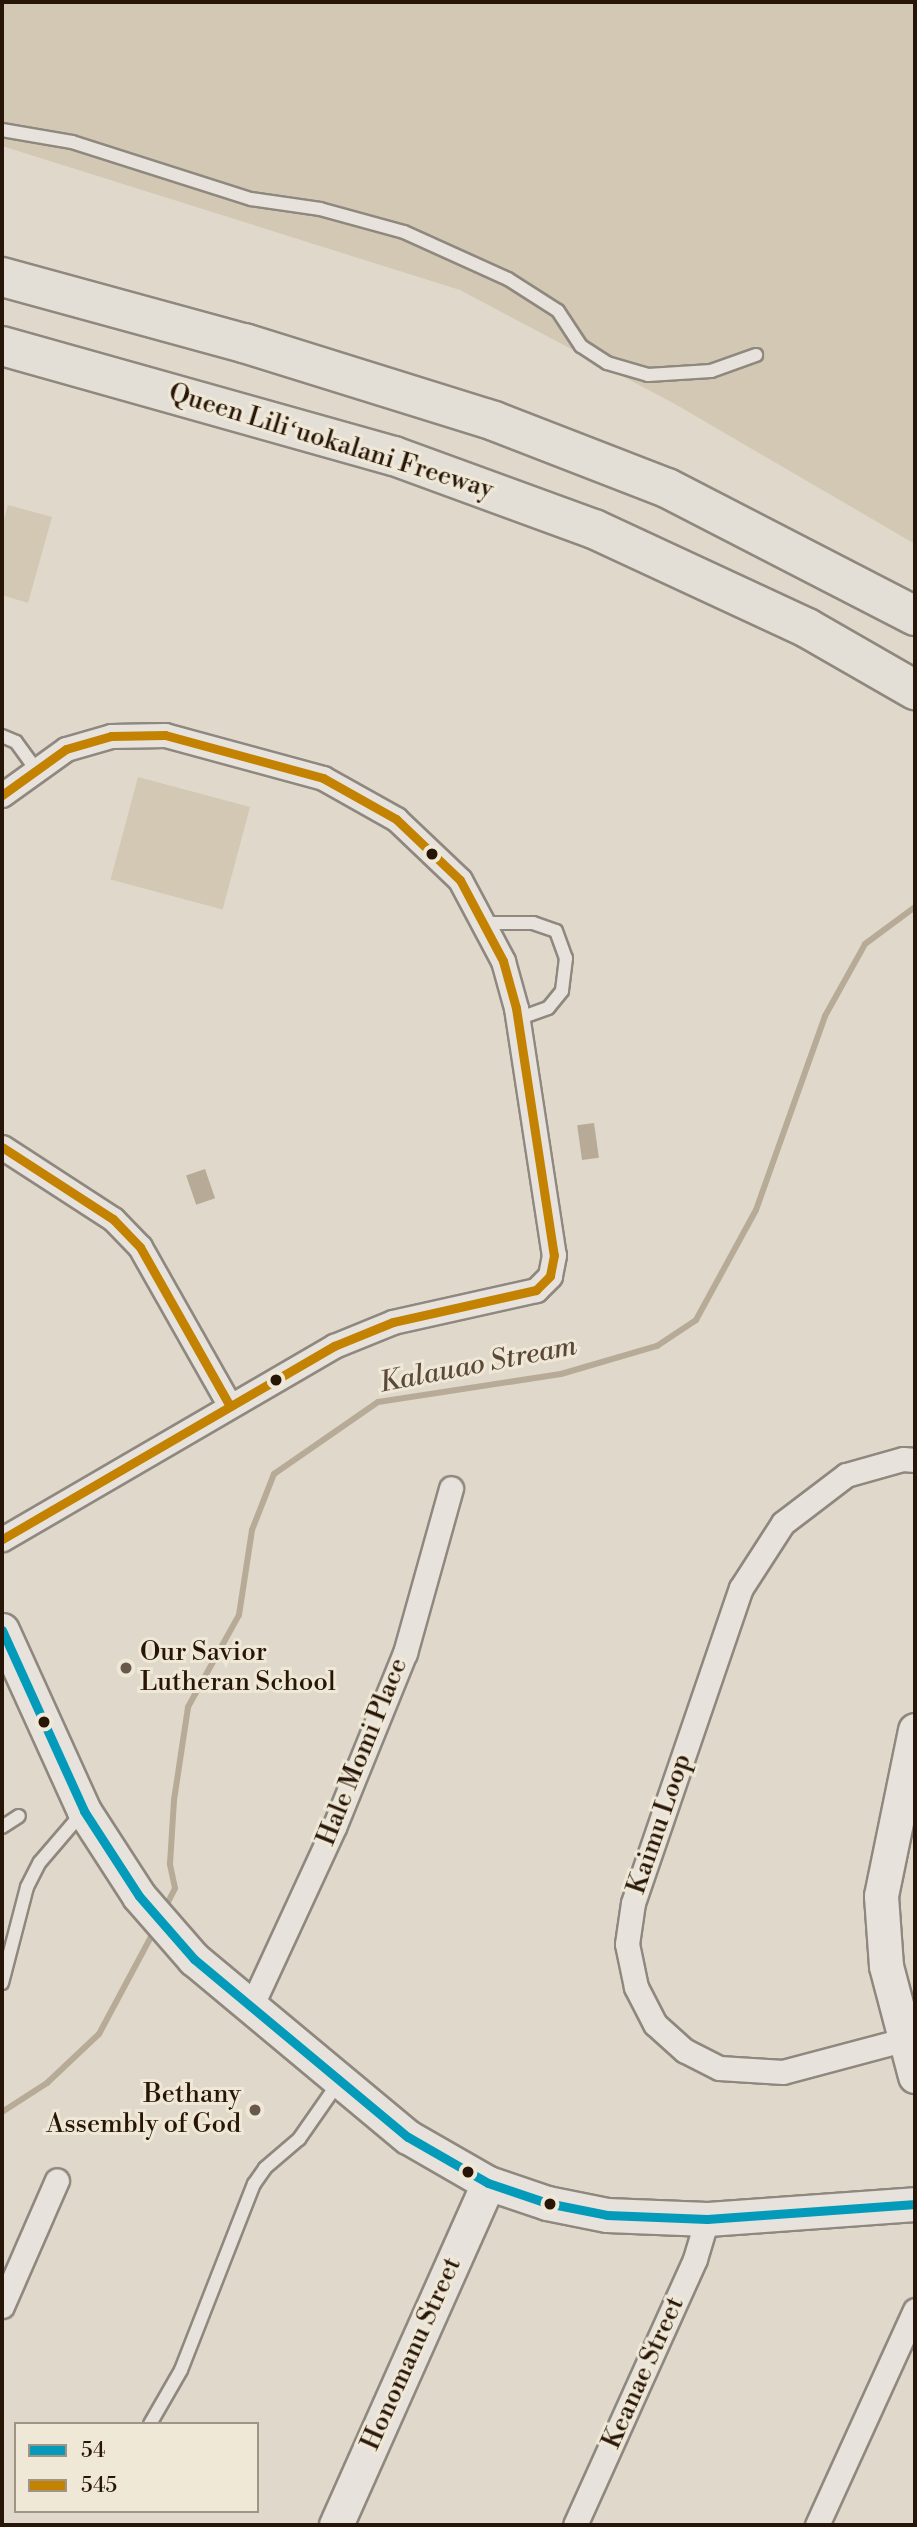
<!DOCTYPE html>
<meta charset="utf-8">
<style>
body{margin:0}
#map{position:relative;width:917px;height:2527px;overflow:hidden;background:#e0d8ca;font-family:"Libre Bodoni",serif}
div>[style]{position:absolute}
[style*='--x']{left:calc(var(--x)*1px);top:calc(var(--y)*1px);width:calc(var(--w)*1px);rotate:calc(var(--a)*1deg)}
.green>*{inset:0;background:#d2c8b4;transform-origin:0 0}
.water>*{inset:0;background:#b7ab98;transform-origin:0 0}
.stream>*{height:6px;margin:-3px;padding:0 3px;transform-origin:3px;border-radius:3px;background:#b7ab98}
.roads{filter:drop-shadow(2px 0 #8f887f) drop-shadow(-2px 0 #8f887f) drop-shadow(0 2px #8f887f) drop-shadow(0 -2px #8f887f)}
.lane>*{height:12px;margin:-6px;padding:0 6px;transform-origin:6px;border-radius:6px;background:#e7e3dc}
.street>*{height:23px;margin:-11.5px;padding:0 11.5px;transform-origin:11.5px;border-radius:11.5px;background:#e7e3dc}
.secondary>*{height:33px;margin:-16.5px;padding:0 16.5px;transform-origin:16.5px;border-radius:16.5px;background:#e7e3dc}
.highway>*{height:38px;margin:-19px;padding:0 19px;transform-origin:19px;border-radius:19px;background:#e3dfd7}
.bus-1>*{height:9px;margin:-4.5px;padding:0 4.5px;transform-origin:4.5px;border-radius:4.5px;background:#049aba}
.bus-2>*{height:9px;margin:-4.5px;padding:0 4.5px;transform-origin:4.5px;border-radius:4.5px;background:#c38202}
.dots>*{width:19px;height:19px;translate:-50% -50%;box-sizing:border-box;border:4px solid #f0e8d7;border-radius:50%}
span{translate:-50% -50%;white-space:nowrap;text-align:center;line-height:1.15;-webkit-text-stroke:6px #f0e8d7;paint-order:stroke}
.street-label{font-size:26px;color:#271508}
.poi-label{font-size:26px;color:#271508}
.left{translate:0 -50%;text-align:left}
.right{translate:-100% -50%;text-align:right}
.water-label{font-size:28px;color:#5a4939;font-style:italic}
.frame{position:absolute;inset:0;border:4px solid #271508;pointer-events:none}
.legend{position:absolute;left:14px;top:2422px;width:245px;height:91px;box-sizing:border-box;background:#f0e8d7;border:2px solid #a09484;margin:0;padding:9px 12px;list-style:none;font-size:21px;color:#271508}
.legend li{display:flex;align-items:center;gap:14px;height:35px}
.legend b{width:35px;border:2px solid #a09484}
</style>
<div id="map">
<div class="green">
<i style="clip-path:polygon(2px 2px,915px 2px,915px 544px,675px 404px,460px 290px,2px 146px)"></i>
<i style="clip-path:polygon(8px 505px,52px 517px,28px 603px,2px 595px,2px 527px)"></i>
<i style="left:138px;top:777px;width:116px;height:106px;rotate:15deg"></i>
</div>
<div class="water">
<i style="left:594px;top:1123px;width:35px;height:17px;rotate:82deg"></i>
<i style="left:205px;top:1169px;width:31px;height:20px;rotate:71deg"></i>
</div>
<div class="stream">
<i style="--x:165;--y:1908;--w:22;--a:-63"></i>
<i style="--x:175;--y:1888;--w:25;--a:-102"></i>
<i style="--x:170;--y:1864;--w:64;--a:-86.4"></i>
<i style="--x:174;--y:1800;--w:94;--a:-81.4"></i>
<i style="--x:188;--y:1707;--w:105;--a:-61"></i>
<i style="--x:239;--y:1615;--w:86;--a:-81.3"></i>
<i style="--x:252;--y:1530;--w:60;--a:-68.6"></i>
<i style="--x:274;--y:1474;--w:126;--a:-34.7"></i>
<i style="--x:378;--y:1402;--w:185;--a:-8.7"></i>
<i style="--x:561;--y:1374;--w:100;--a:-16.3"></i>
<i style="--x:657;--y:1346;--w:47;--a:-33.7"></i>
<i style="--x:696;--y:1320;--w:125;--a:-61.4"></i>
<i style="--x:756;--y:1210;--w:206;--a:-70.4"></i>
<i style="--x:825;--y:1016;--w:82;--a:-60.9"></i>
<i style="--x:865;--y:944;--w:62;--a:-36.5"></i>
<i style="--x:2;--y:2112;--w:54;--a:-32.8"></i>
<i style="--x:47;--y:2083;--w:71;--a:-43.3"></i>
<i style="--x:99;--y:2034;--w:117;--a:-61.9"></i>
</div>
<div class="roads">
<div class="lane">
<i style="--x:2;--y:130;--w:71;--a:9.7"></i>
<i style="--x:72;--y:142;--w:188;--a:17.7"></i>
<i style="--x:251;--y:199;--w:70;--a:8.2"></i>
<i style="--x:320;--y:209;--w:87;--a:15.3"></i>
<i style="--x:404;--y:232;--w:114;--a:24.3"></i>
<i style="--x:508;--y:279;--w:59;--a:32.6"></i>
<i style="--x:558;--y:311;--w:42;--a:56.7"></i>
<i style="--x:581;--y:346;--w:31;--a:33"></i>
<i style="--x:607;--y:363;--w:43;--a:16.3"></i>
<i style="--x:648;--y:375;--w:63;--a:-3.6"></i>
<i style="--x:711;--y:371;--w:48;--a:-19.6"></i>
<i style="--x:2;--y:736;--w:15;--a:23"></i>
<i style="--x:16;--y:742;--w:32;--a:54"></i>
<i style="--x:485;--y:923;--w:48;--a:0"></i>
<i style="--x:533;--y:923;--w:24;--a:19"></i>
<i style="--x:556;--y:931;--w:29;--a:70"></i>
<i style="--x:566;--y:958;--w:33;--a:97"></i>
<i style="--x:562;--y:991;--w:22;--a:129"></i>
<i style="--x:548;--y:1008;--w:32;--a:160"></i>
<i style="--x:2;--y:1827;--w:20;--a:-33"></i>
<i style="--x:2;--y:1983;--w:99;--a:-75.4"></i>
<i style="--x:27;--y:1887;--w:28;--a:-63"></i>
<i style="--x:40;--y:1862;--w:65;--a:-49.4"></i>
<i style="--x:150;--y:2424;--w:62;--a:-60.1"></i>
<i style="--x:181;--y:2370;--w:200;--a:-68.6"></i>
<i style="--x:254;--y:2184;--w:19;--a:-55"></i>
<i style="--x:265;--y:2168;--w:45;--a:-40.5"></i>
<i style="--x:299;--y:2139;--w:68;--a:-55.1"></i>
</div>
<div class="street">
<i style="--x:2;--y:795;--w:79;--a:-35.7"></i>
<i style="--x:66;--y:749;--w:47;--a:-16.1"></i>
<i style="--x:111;--y:736;--w:54;--a:-1.1"></i>
<i style="--x:165;--y:735;--w:164;--a:15.2"></i>
<i style="--x:323;--y:778;--w:84;--a:29.3"></i>
<i style="--x:396;--y:819;--w:88;--a:43.6"></i>
<i style="--x:460;--y:880;--w:92;--a:62"></i>
<i style="--x:503;--y:961;--w:49;--a:74.5"></i>
<i style="--x:516;--y:1008;--w:250;--a:81.3"></i>
<i style="--x:554;--y:1255;--w:21;--a:101"></i>
<i style="--x:550;--y:1276;--w:20;--a:135"></i>
<i style="--x:536;--y:1290;--w:147;--a:167.4"></i>
<i style="--x:393;--y:1322;--w:64;--a:157.9"></i>
<i style="--x:334;--y:1346;--w:384;--a:149.8"></i>
<i style="--x:2;--y:1147;--w:132;--a:33"></i>
<i style="--x:113;--y:1219;--w:39;--a:46"></i>
<i style="--x:140;--y:1247;--w:180;--a:60.5"></i>
<i style="--x:251;--y:2007;--w:200;--a:-65.2"></i>
<i style="--x:335;--y:1825;--w:186;--a:-67.9"></i>
<i style="--x:405;--y:1653;--w:171;--a:-74.4"></i>
<i style="--x:903;--y:2040;--w:124;--a:165.1"></i>
<i style="--x:783;--y:2072;--w:64;--a:-176.4"></i>
<i style="--x:719;--y:2068;--w:38;--a:-153"></i>
<i style="--x:685;--y:2051;--w:40;--a:-138"></i>
<i style="--x:655;--y:2024;--w:42;--a:-117.2"></i>
<i style="--x:636;--y:1987;--w:44;--a:-101.8"></i>
<i style="--x:627;--y:1944;--w:41;--a:-81.7"></i>
<i style="--x:633;--y:1903;--w:333;--a:-71.1"></i>
<i style="--x:741;--y:1588;--w:77;--a:-57.1"></i>
<i style="--x:783;--y:1523;--w:79;--a:-37.3"></i>
<i style="--x:846;--y:1475;--w:59;--a:-15.7"></i>
<i style="--x:903;--y:1459;--w:12;--a:5"></i>
<i style="--x:2;--y:2306;--w:137;--a:-66.4"></i>
<i style="--x:575;--y:2525;--w:292;--a:-65.7"></i>
<i style="--x:695;--y:2259;--w:42;--a:-73.3"></i>
<i style="--x:817;--y:2525;--w:236;--a:-65.5"></i>
</div>
<div class="secondary">
<i style="--x:2;--y:1630;--w:199;--a:65.6"></i>
<i style="--x:84;--y:1811;--w:101;--a:57.1"></i>
<i style="--x:139;--y:1896;--w:84;--a:48.9"></i>
<i style="--x:194;--y:1959;--w:278;--a:39.8"></i>
<i style="--x:408;--y:2137;--w:92;--a:29.9"></i>
<i style="--x:488;--y:2183;--w:62;--a:18.7"></i>
<i style="--x:547;--y:2203;--w:61;--a:11.3"></i>
<i style="--x:607;--y:2215;--w:100;--a:2.3"></i>
<i style="--x:707;--y:2219;--w:209;--a:-4.1"></i>
<i style="--x:915;--y:1730;--w:169;--a:101.6"></i>
<i style="--x:881;--y:1896;--w:70;--a:85.9"></i>
<i style="--x:886;--y:1966;--w:114;--a:75.2"></i>
<i style="--x:336;--y:2525;--w:374;--a:-66"></i>
</div>
<div class="highway">
<i style="--x:2;--y:277;--w:251;--a:15.3"></i>
<i style="--x:244;--y:343;--w:262;--a:17.3"></i>
<i style="--x:494;--y:421;--w:186;--a:21.2"></i>
<i style="--x:667;--y:488;--w:279;--a:27.3"></i>
<i style="--x:2;--y:346;--w:407;--a:15.7"></i>
<i style="--x:394;--y:456;--w:213;--a:20.1"></i>
<i style="--x:594;--y:529;--w:235;--a:24.9"></i>
<i style="--x:807;--y:628;--w:125;--a:29.9"></i>
</div>
</div>
<div class="bus-1">
<i style="--x:2;--y:1630;--w:199;--a:65.6"></i>
<i style="--x:84;--y:1811;--w:101;--a:57.1"></i>
<i style="--x:139;--y:1896;--w:84;--a:48.9"></i>
<i style="--x:194;--y:1959;--w:278;--a:39.8"></i>
<i style="--x:408;--y:2137;--w:92;--a:29.9"></i>
<i style="--x:488;--y:2183;--w:62;--a:18.7"></i>
<i style="--x:547;--y:2203;--w:61;--a:11.3"></i>
<i style="--x:607;--y:2215;--w:100;--a:2.3"></i>
<i style="--x:707;--y:2219;--w:209;--a:-4.1"></i>
</div>
<div class="bus-2">
<i style="--x:2;--y:795;--w:79;--a:-35.7"></i>
<i style="--x:66;--y:749;--w:47;--a:-16.1"></i>
<i style="--x:111;--y:736;--w:54;--a:-1.1"></i>
<i style="--x:165;--y:735;--w:164;--a:15.2"></i>
<i style="--x:323;--y:778;--w:84;--a:29.3"></i>
<i style="--x:396;--y:819;--w:88;--a:43.6"></i>
<i style="--x:460;--y:880;--w:92;--a:62"></i>
<i style="--x:503;--y:961;--w:49;--a:74.5"></i>
<i style="--x:516;--y:1008;--w:250;--a:81.3"></i>
<i style="--x:554;--y:1255;--w:21;--a:101"></i>
<i style="--x:550;--y:1276;--w:20;--a:135"></i>
<i style="--x:536;--y:1290;--w:147;--a:167.4"></i>
<i style="--x:393;--y:1322;--w:64;--a:157.9"></i>
<i style="--x:334;--y:1346;--w:384;--a:149.8"></i>
<i style="--x:2;--y:1147;--w:132;--a:33"></i>
<i style="--x:113;--y:1219;--w:39;--a:46"></i>
<i style="--x:140;--y:1247;--w:180;--a:60.5"></i>
</div>
<div class="dots">
<i style="left:432px;top:854px;background:#271508"></i>
<i style="left:276px;top:1380px;background:#271508"></i>
<i style="left:126px;top:1668px;background:#68594c"></i>
<i style="left:44px;top:1722px;background:#271508"></i>
<i style="left:255px;top:2110px;background:#68594c"></i>
<i style="left:468px;top:2172px;background:#271508"></i>
<i style="left:550px;top:2204px;background:#271508"></i>
</div>
<div class="street-label">
<span style="left:331px;top:442px;rotate:17deg">Queen Liliʻuokalani Freeway</span>
<span style="left:363px;top:1752px;rotate:-68deg">Hale Momi Place</span>
<span style="left:660px;top:1824px;rotate:-71deg">Kaimu Loop</span>
<span style="left:412px;top:2354px;rotate:-66deg">Honomanu Street</span>
<span style="left:644px;top:2373px;rotate:-66deg">Keanae Street</span>
</div>
<div class="poi-label">
<span class="left" style="left:140px;top:1668px">Our Savior<br>Lutheran School</span>
<span class="right" style="left:241px;top:2110px">Bethany<br>Assembly of God</span>
</div>
<div class="water-label">
<span style="left:478px;top:1365px;rotate:-11deg">Kalauao Stream</span>
</div>
<div class="frame"></div>
<ul class="legend">
<li><b style="height:9px;background:#049aba"></b>54</li>
<li><b style="height:9px;background:#c38202"></b>545</li>
</ul>
</div>
